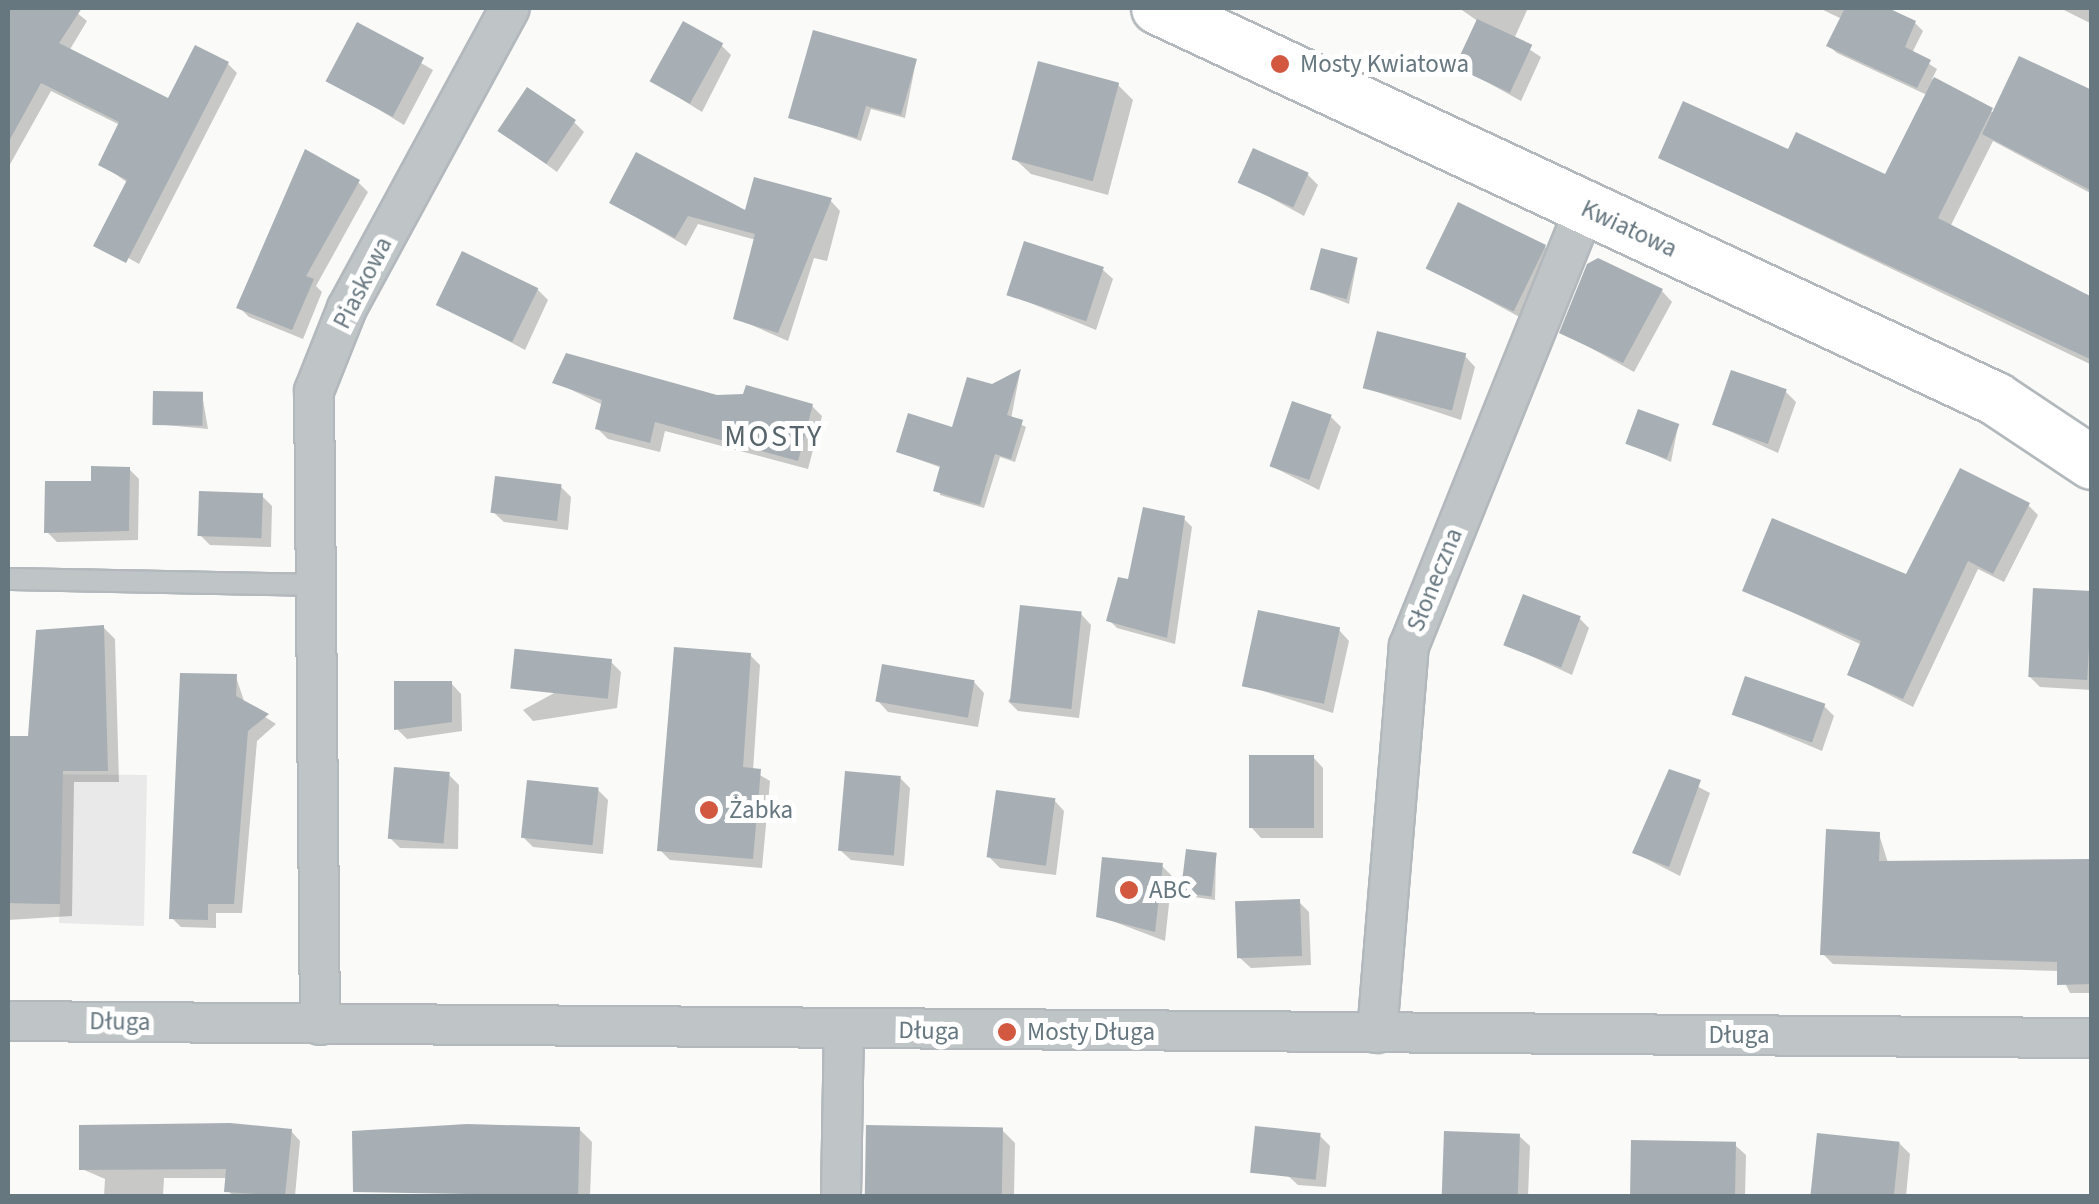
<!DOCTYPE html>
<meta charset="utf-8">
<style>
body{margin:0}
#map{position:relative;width:2099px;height:1204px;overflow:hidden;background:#fafaf8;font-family:"Source Sans 3",sans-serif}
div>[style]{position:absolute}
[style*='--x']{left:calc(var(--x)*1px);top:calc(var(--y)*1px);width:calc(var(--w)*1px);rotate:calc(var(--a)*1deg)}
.built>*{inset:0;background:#e8e9e8}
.shadow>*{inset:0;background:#0003}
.building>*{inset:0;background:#a7afb4;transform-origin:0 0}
.roads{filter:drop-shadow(2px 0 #b2b8bc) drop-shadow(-2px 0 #b2b8bc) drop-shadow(0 2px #b2b8bc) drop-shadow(0 -2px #b2b8bc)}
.lane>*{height:20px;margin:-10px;padding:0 10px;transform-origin:10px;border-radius:10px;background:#bfc4c7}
.street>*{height:38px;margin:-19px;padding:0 19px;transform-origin:19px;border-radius:19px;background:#bfc4c7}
.secondary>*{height:52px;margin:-26px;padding:0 26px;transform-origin:26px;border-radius:26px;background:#fff}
.dots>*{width:28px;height:28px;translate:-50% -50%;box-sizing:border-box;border:5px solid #fff;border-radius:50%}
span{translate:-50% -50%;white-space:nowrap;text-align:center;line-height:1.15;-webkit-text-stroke:10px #fff;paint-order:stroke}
.poi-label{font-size:25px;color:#677780}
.left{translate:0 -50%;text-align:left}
.street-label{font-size:25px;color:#677780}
.quarter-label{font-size:30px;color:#59656c;letter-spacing:2.5px}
.frame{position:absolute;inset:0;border:10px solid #677780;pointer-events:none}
</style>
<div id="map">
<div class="built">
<i style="clip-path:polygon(8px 774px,147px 775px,144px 926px,59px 923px,60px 904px,9px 903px,8px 912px)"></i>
</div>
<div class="shadow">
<i style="clip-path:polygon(8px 8px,71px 8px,87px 21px,69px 51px,169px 102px,228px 64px,237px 73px,139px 264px,109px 247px,128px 183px,101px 164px,120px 125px,51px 91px,8px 168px)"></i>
<i style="clip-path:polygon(1459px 8px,1528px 8px,1514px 39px,1541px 57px,1521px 101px,1458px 66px,1479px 22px)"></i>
<i style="clip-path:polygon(1819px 8px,1888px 8px,1915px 23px,1923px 31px,1912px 53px,1937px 69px,1932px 79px,1994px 113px,2092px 93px,2092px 194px,1993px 141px,1950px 227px,2092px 298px,2092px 365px,1661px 158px,1789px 152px,1886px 177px,1927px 95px,1837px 53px,1829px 46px,1842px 19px)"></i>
<i style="clip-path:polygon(2060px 8px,2092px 8px,2092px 24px)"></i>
<i style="clip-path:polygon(358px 26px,433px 70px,404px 125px,337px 84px)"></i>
<i style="clip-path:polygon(721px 45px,731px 55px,702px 112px,654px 82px)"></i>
<i style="clip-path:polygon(916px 61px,905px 118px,871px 109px,861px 141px,791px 117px)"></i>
<i style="clip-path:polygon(1117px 84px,1133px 100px,1108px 195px,1031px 174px,1015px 159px)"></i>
<i style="clip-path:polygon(574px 122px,584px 132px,557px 172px,501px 131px)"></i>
<i style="clip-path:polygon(1308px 175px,1318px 185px,1304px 216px,1240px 181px)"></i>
<i style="clip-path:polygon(358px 182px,368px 192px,316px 286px,322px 292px,303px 339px,249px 317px,239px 307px)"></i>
<i style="clip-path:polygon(830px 200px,840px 211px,827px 261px,814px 258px,788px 341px,735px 318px,756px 240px,698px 224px,686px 246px,612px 203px,747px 214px)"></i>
<i style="clip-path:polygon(1545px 247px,1555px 257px,1529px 322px,1429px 268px)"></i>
<i style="clip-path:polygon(1357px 261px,1349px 304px,1311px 289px)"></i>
<i style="clip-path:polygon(1102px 269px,1113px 279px,1096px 330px,1009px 294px)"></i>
<i style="clip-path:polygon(538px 290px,548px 300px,525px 350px,440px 304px)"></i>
<i style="clip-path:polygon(1662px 291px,1672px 302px,1634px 372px,1562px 332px)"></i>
<i style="clip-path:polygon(1465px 356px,1475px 367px,1461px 420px,1365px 388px)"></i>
<i style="clip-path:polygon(1020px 372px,1011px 419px,1026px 427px,1015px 462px,1000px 457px,984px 508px,940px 495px,942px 468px,898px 452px,953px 430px,992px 387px)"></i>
<i style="clip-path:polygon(555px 382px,812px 406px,822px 416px,808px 469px,665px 431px,660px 452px,608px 439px,597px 428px,603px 405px)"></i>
<i style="clip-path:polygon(1786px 392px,1796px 402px,1778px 453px,1714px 424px)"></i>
<i style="clip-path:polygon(202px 394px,208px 429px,155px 424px)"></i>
<i style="clip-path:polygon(1331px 417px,1341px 427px,1319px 490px,1271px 466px)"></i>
<i style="clip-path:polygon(1678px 426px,1671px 462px,1628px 443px)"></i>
<i style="clip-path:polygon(129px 469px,139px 479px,138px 540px,57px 542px,47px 532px,93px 483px)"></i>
<i style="clip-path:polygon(561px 487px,571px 497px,568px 530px,504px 522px,493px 512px)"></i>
<i style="clip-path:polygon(262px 496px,272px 506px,271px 547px,210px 545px,200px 535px)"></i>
<i style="clip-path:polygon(2028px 505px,2038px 515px,2004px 582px,1978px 569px,1913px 707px,1850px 675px,1862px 645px,1745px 590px,1907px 577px)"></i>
<i style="clip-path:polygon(1184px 519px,1192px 527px,1175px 644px,1117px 628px,1109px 620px,1130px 583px)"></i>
<i style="clip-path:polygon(2092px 594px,2092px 690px,2040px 687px,2029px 676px)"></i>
<i style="clip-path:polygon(1081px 614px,1091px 625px,1079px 718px,1018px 711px,1008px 701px)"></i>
<i style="clip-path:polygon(1579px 618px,1589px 628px,1572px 675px,1507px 645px)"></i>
<i style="clip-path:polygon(103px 627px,115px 639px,119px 782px,74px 782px,72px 916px,8px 920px,8px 739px,30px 739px)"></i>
<i style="clip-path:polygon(1339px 630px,1349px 641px,1333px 713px,1244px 685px)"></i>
<i style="clip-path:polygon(750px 655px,760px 665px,753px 771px,770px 781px,762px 868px,670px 860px,660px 850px)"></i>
<i style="clip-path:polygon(611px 662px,621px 672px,617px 708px,533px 721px,523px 710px)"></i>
<i style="clip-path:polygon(236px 677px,245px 704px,276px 724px,257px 741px,242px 913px,216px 913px,216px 928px,181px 927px,172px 918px)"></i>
<i style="clip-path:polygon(974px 682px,984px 693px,978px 727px,888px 712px,878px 701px)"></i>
<i style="clip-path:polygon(451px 683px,461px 694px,462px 731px,407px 739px,397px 729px)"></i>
<i style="clip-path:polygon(1824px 706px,1834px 716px,1822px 751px,1734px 714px)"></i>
<i style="clip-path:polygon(1313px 757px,1323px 768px,1323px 838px,1261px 838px,1251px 827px)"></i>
<i style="clip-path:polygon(1670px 772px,1710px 793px,1680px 876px,1635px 853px)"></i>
<i style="clip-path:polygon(449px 775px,459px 785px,458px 849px,400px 848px,390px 838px)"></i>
<i style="clip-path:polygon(900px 778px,910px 788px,904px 866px,851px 860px,840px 850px)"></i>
<i style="clip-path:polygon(598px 790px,608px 800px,603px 854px,533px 847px,523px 837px)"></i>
<i style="clip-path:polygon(1054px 800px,1064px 811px,1056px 875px,1000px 868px,990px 858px)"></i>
<i style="clip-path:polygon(1879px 834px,1888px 863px,2092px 861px,2092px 993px,2070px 993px,2059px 971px,1833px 964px,1823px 954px)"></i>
<i style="clip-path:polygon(1216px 855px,1215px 900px,1187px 896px,1182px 891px)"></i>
<i style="clip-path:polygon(1162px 866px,1172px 876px,1165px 941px,1099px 916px)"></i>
<i style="clip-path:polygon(1299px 902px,1309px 912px,1311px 965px,1251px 968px,1240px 958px)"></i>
<i style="clip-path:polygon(868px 1128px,1002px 1130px,1015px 1143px,1014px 1196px,868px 1196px)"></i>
<i style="clip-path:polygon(579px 1129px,592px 1142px,590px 1196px,355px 1191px)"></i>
<i style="clip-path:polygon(291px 1131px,300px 1141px,295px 1196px,231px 1196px,227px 1178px,164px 1178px,163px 1196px,104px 1196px,105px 1179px,82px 1169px)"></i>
<i style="clip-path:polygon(1446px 1134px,1519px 1136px,1530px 1146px,1528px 1196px,1444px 1196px)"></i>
<i style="clip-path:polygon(1319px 1135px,1330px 1146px,1326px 1187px,1298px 1185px,1287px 1175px)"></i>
<i style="clip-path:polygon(1819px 1136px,1899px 1143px,1910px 1154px,1906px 1196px,1814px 1196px)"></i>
<i style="clip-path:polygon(1633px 1143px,1735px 1145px,1746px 1155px,1745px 1196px,1632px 1196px)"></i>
</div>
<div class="building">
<i style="clip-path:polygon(8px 8px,82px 8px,59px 43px,168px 98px,195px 45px,229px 62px,126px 263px,93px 246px,127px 180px,98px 165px,119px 122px,41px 83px,8px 143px)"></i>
<i style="clip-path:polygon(1845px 8px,1888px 8px,1916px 21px,1905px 47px,1931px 60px,1917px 88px,1826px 46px)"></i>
<i style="left:1477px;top:19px;width:61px;height:53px;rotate:25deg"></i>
<i style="left:683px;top:21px;width:46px;height:69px;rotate:29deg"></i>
<i style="left:357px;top:22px;width:76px;height:67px;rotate:28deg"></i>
<i style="clip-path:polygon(813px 30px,917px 59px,901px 115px,866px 106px,857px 138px,788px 118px)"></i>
<i style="clip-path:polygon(2019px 56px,2092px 90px,2092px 191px,1982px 134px)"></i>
<i style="left:1038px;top:61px;width:84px;height:102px;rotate:15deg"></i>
<i style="clip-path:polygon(1934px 77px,1993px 108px,1938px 218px,2092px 297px,2092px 360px,1658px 158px,1683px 101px,1788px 149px,1796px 132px,1885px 174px)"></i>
<i style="left:527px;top:87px;width:59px;height:53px;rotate:34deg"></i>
<i style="left:1253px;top:148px;width:61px;height:38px;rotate:24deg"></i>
<i style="clip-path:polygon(305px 149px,360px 180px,306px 276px,314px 279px,292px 330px,236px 308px)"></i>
<i style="clip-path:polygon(636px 152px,745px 210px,754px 177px,832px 198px,778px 333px,733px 319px,755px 234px,688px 216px,675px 238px,609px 203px)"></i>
<i style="left:1458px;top:202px;width:98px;height:74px;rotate:26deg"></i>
<i style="left:1024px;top:241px;width:84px;height:57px;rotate:18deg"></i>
<i style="left:1321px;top:248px;width:38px;height:43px;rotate:15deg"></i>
<i style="left:462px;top:251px;width:85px;height:60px;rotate:26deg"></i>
<i style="clip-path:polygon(1598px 258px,1663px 289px,1623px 363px,1559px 333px,1587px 264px)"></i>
<i style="left:1377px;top:331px;width:92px;height:59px;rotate:14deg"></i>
<i style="clip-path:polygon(566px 353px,717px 395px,743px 394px,746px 385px,813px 404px,798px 461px,655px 422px,650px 443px,595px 429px,602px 400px,552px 383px)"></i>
<i style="clip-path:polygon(1021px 369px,1007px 415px,1023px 420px,1011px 459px,995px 454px,980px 505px,933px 491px,940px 466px,896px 452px,908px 413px,952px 427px,967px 377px,992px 384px)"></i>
<i style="left:1731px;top:370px;width:59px;height:58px;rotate:19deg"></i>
<i style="left:153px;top:391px;width:50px;height:34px;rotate:1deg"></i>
<i style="left:1292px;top:401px;width:42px;height:69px;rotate:19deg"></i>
<i style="left:1638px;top:409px;width:44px;height:37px;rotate:20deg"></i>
<i style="clip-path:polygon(91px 466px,130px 467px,129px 531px,44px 533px,45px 481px,91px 481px)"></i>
<i style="clip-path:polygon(1960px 468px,2030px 503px,1993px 574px,1968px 561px,1903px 699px,1847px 675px,1861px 641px,1742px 591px,1772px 518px,1906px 574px)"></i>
<i style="left:495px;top:476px;width:67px;height:37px;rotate:7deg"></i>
<i style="left:199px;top:491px;width:64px;height:45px;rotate:2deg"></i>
<i style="clip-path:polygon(1143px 507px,1185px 516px,1167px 638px,1106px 621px,1118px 577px,1128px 579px)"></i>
<i style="left:2033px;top:588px;width:59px;height:89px;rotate:3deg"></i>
<i style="left:1523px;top:594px;width:62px;height:55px;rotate:21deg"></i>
<i style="left:1020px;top:605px;width:62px;height:98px;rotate:6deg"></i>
<i style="left:1258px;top:610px;width:84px;height:78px;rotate:12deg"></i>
<i style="clip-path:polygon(104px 625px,108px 771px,63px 771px,60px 904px,8px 903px,8px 736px,28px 736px,36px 630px)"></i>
<i style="clip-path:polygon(674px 647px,751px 653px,743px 767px,761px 769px,753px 859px,657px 851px)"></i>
<i style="left:612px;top:659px;width:40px;height:98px;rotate:96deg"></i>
<i style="left:882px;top:664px;width:94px;height:38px;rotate:10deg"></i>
<i style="clip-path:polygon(180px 673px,237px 674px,236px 696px,269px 714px,248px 731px,234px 904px,208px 904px,208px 920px,169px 919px)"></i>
<i style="left:1745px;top:676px;width:85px;height:41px;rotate:19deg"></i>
<i style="clip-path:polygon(394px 681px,452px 681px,452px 722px,394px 730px)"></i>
<i style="left:1249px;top:755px;width:65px;height:73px"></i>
<i style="left:394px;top:767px;width:56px;height:72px;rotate:5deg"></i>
<i style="clip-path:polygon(1669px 769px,1701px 780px,1669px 867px,1632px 853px)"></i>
<i style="left:845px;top:771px;width:56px;height:80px;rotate:5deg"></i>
<i style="left:527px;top:780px;width:72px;height:58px;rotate:6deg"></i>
<i style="left:996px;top:790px;width:60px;height:68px;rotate:8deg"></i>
<i style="clip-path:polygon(1826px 829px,1880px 832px,1879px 861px,2092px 859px,2092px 984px,2057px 985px,2057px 962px,1820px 955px)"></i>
<i style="left:1186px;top:849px;width:31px;height:44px;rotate:7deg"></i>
<i style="clip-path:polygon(1102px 857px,1163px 863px,1155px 932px,1096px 917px)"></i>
<i style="left:1300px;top:899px;width:57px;height:65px;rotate:88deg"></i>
<i style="clip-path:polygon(230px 1123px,292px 1129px,285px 1196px,224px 1192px,226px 1169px,79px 1170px,79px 1125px)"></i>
<i style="clip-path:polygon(467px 1124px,580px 1127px,578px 1196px,353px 1192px,352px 1131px)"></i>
<i style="left:866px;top:1125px;width:137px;height:71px;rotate:1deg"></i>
<i style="left:1255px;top:1126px;width:66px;height:47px;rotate:6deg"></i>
<i style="left:1444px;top:1131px;width:76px;height:65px;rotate:2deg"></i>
<i style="left:1817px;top:1133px;width:83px;height:63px;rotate:6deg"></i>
<i style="left:1631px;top:1140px;width:105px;height:56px;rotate:1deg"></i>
</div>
<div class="roads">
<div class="lane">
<i style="--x:8;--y:579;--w:302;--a:1.1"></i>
</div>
<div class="street">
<i style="--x:8;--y:1021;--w:2084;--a:0.47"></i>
<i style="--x:320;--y:1025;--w:634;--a:-90.54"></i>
<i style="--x:314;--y:391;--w:89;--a:-68.3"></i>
<i style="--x:347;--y:308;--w:341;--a:-61.5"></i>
<i style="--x:1377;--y:1033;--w:388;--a:-85.3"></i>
<i style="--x:1409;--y:646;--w:471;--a:-68.1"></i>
<i style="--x:841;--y:1196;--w:166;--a:-89"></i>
</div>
<div class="secondary">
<i style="--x:1158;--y:8;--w:925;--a:25.01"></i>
<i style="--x:1996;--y:399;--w:115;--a:33.7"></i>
</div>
</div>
<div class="dots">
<i style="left:1280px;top:64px;background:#d25840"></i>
<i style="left:709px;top:810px;background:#d25840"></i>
<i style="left:1129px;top:890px;background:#d25840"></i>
<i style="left:1007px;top:1032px;background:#d25840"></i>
</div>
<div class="poi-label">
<span class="left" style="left:1300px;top:64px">Mosty Kwiatowa</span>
<span class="left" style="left:729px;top:810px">Żabka</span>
<span class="left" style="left:1149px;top:890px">ABC</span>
<span class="left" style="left:1027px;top:1032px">Mosty Długa</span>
</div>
<div class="street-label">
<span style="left:1629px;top:229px;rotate:25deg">Kwiatowa</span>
<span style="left:363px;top:283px;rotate:-63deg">Piaskowa</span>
<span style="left:1435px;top:580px;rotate:-68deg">Słoneczna</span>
<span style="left:120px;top:1022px;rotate:1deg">Długa</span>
<span style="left:929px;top:1031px;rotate:1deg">Długa</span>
<span style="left:1739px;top:1035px">Długa</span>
</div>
<div class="quarter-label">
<span style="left:774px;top:437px">MOSTY</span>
</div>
<div class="frame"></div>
</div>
